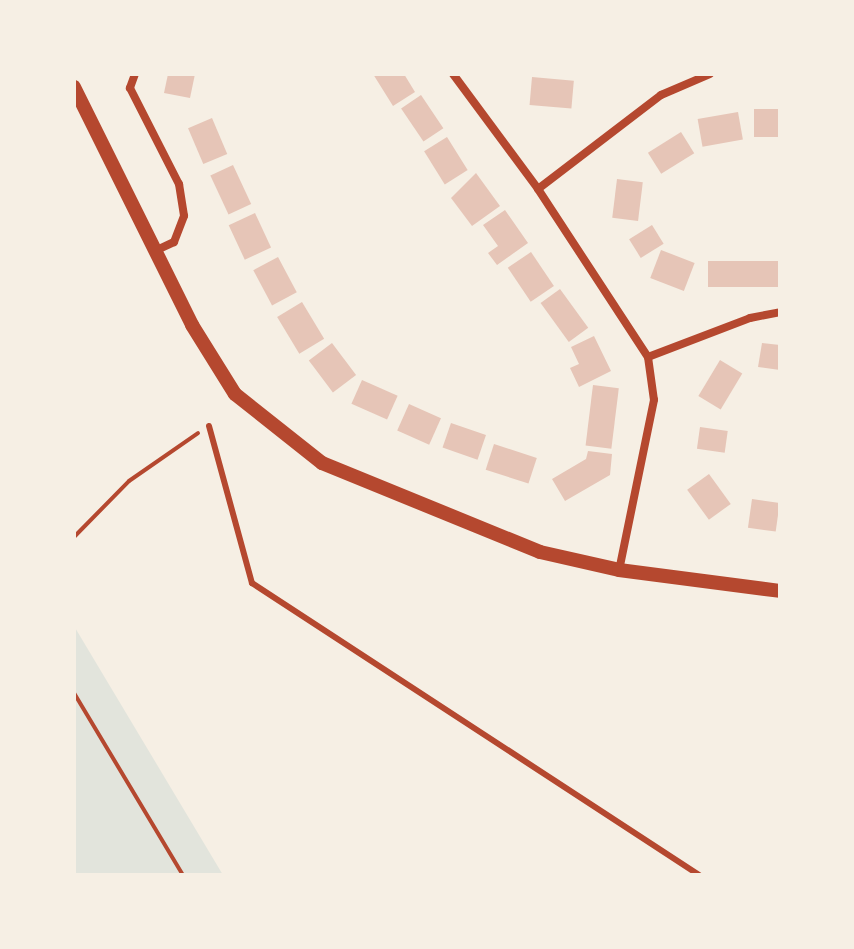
<!DOCTYPE html>
<style>
body{margin:0}
#map{position:relative;width:854px;height:949px;overflow:hidden;background:#f6efe4;font-family:"Nunito Sans",sans-serif}
div>[style]{position:absolute}
[style*='--x']{left:calc(var(--x)*1px);top:calc(var(--y)*1px);width:calc(var(--w)*1px);rotate:calc(var(--a)*1deg)}
.green>*{inset:0;background:#e2e4dc}
.building>*{inset:0;background:#e6c5b7;transform-origin:0 0}
.path>*{height:4px;margin:-2px;padding:0 2px;transform-origin:2px;border-radius:2px;background:#b5482f}
.service>*{height:6px;margin:-3px;padding:0 3px;transform-origin:3px;border-radius:3px;background:#b5482f}
.minor>*{height:8px;margin:-4px;padding:0 4px;transform-origin:4px;border-radius:4px;background:#b5482f}
.tertiary>*{height:14px;margin:-7px;padding:0 7px;transform-origin:7px;border-radius:7px;background:#b5482f}
span{translate:-50% -50%;white-space:nowrap;text-align:center;line-height:1.15;-webkit-text-stroke:7px #f6efe4;paint-order:stroke}
.frame{position:absolute;inset:0;border:76px solid #f6efe4;pointer-events:none}
</style>
<div id="map">
<div class="green">
<i style="clip-path:polygon(74px 626px,223px 875px,74px 875px)"></i>
</div>
<div class="building">
<i style="clip-path:polygon(168px 74px,195px 74px,190px 98px,164px 93px)"></i>
<i style="clip-path:polygon(373px 74px,404px 74px,415px 92px,393px 106px)"></i>
<i style="left:532px;top:77px;width:42px;height:28px;rotate:5deg"></i>
<i style="left:421px;top:95px;width:40px;height:24px;rotate:56deg"></i>
<i style="left:754px;top:109px;width:26px;height:28px"></i>
<i style="left:738px;top:112px;width:28px;height:41px;rotate:80deg"></i>
<i style="left:212px;top:118px;width:39px;height:26px;rotate:67deg"></i>
<i style="left:681px;top:132px;width:25px;height:39px;rotate:58deg"></i>
<i style="left:447px;top:137px;width:39px;height:27px;rotate:58deg"></i>
<i style="left:233px;top:165px;width:43px;height:25px;rotate:65deg"></i>
<i style="clip-path:polygon(476px 173px,500px 206px,472px 226px,451px 198px)"></i>
<i style="left:617px;top:179px;width:26px;height:39px;rotate:7deg"></i>
<i style="clip-path:polygon(505px 210px,528px 243px,497px 265px,488px 253px,498px 246px,483px 225px)"></i>
<i style="left:255px;top:213px;width:38px;height:29px;rotate:65deg"></i>
<i style="left:652px;top:225px;width:22px;height:27px;rotate:58deg"></i>
<i style="left:661px;top:250px;width:36px;height:30px;rotate:21deg"></i>
<i style="left:531px;top:252px;width:41px;height:28px;rotate:56deg"></i>
<i style="left:278px;top:257px;width:40px;height:28px;rotate:62deg"></i>
<i style="left:780px;top:261px;width:26px;height:72px;rotate:90deg"></i>
<i style="left:560px;top:289px;width:48px;height:24px;rotate:54deg"></i>
<i style="left:302px;top:302px;width:43px;height:29px;rotate:59deg"></i>
<i style="clip-path:polygon(594px 336px,611px 371px,579px 387px,570px 368px,579px 364px,571px 347px)"></i>
<i style="left:332px;top:343px;width:40px;height:29px;rotate:53deg"></i>
<i style="clip-path:polygon(762px 343px,780px 345px,780px 370px,758px 367px)"></i>
<i style="left:720px;top:360px;width:26px;height:42px;rotate:31deg"></i>
<i style="left:362px;top:380px;width:39px;height:26px;rotate:24deg"></i>
<i style="left:593px;top:385px;width:26px;height:61px;rotate:7deg"></i>
<i style="left:409px;top:404px;width:35px;height:29px;rotate:24deg"></i>
<i style="left:451px;top:423px;width:37px;height:26px;rotate:19deg"></i>
<i style="left:700px;top:427px;width:28px;height:22px;rotate:8deg"></i>
<i style="left:494px;top:444px;width:45px;height:27px;rotate:18deg"></i>
<i style="clip-path:polygon(588px 451px,612px 454px,610px 475px,565px 501px,552px 479px,586px 459px)"></i>
<i style="left:709px;top:474px;width:37px;height:27px;rotate:54deg"></i>
<i style="left:752px;top:499px;width:28px;height:29px;rotate:8deg"></i>
</div>
<div class="path">
<i style="--x:74;--y:537;--w:78;--a:-45.5"></i>
<i style="--x:129;--y:481;--w:84;--a:-34.8"></i>
<i style="--x:74;--y:693;--w:212;--a:59.1"></i>
</div>
<div class="service">
<i style="--x:209;--y:426;--w:163;--a:74.7"></i>
<i style="--x:252;--y:583;--w:534;--a:33.15"></i>
</div>
<div class="minor">
<i style="--x:135;--y:74;--w:15;--a:110"></i>
<i style="--x:130;--y:88;--w:108;--a:63"></i>
<i style="--x:179;--y:184;--w:32;--a:81"></i>
<i style="--x:184;--y:216;--w:28;--a:111"></i>
<i style="--x:174;--y:242;--w:21;--a:155"></i>
<i style="--x:453;--y:74;--w:143;--a:53.5"></i>
<i style="--x:538;--y:189;--w:201;--a:56.8"></i>
<i style="--x:648;--y:357;--w:43;--a:82.1"></i>
<i style="--x:654;--y:400;--w:174;--a:101.6"></i>
<i style="--x:538;--y:189;--w:155;--a:-37.4"></i>
<i style="--x:661;--y:95;--w:53;--a:-23.2"></i>
<i style="--x:648;--y:357;--w:109;--a:-20.9"></i>
<i style="--x:750;--y:318;--w:31;--a:-11"></i>
</div>
<div class="tertiary">
<i style="--x:74;--y:87;--w:266;--a:63.6"></i>
<i style="--x:192;--y:325;--w:81;--a:58.1"></i>
<i style="--x:235;--y:394;--w:111;--a:38.4"></i>
<i style="--x:322;--y:463;--w:235;--a:22.2"></i>
<i style="--x:540;--y:552;--w:81;--a:12.8"></i>
<i style="--x:619;--y:570;--w:162;--a:7.4"></i>
</div>
<div class="frame"></div>
</div>
